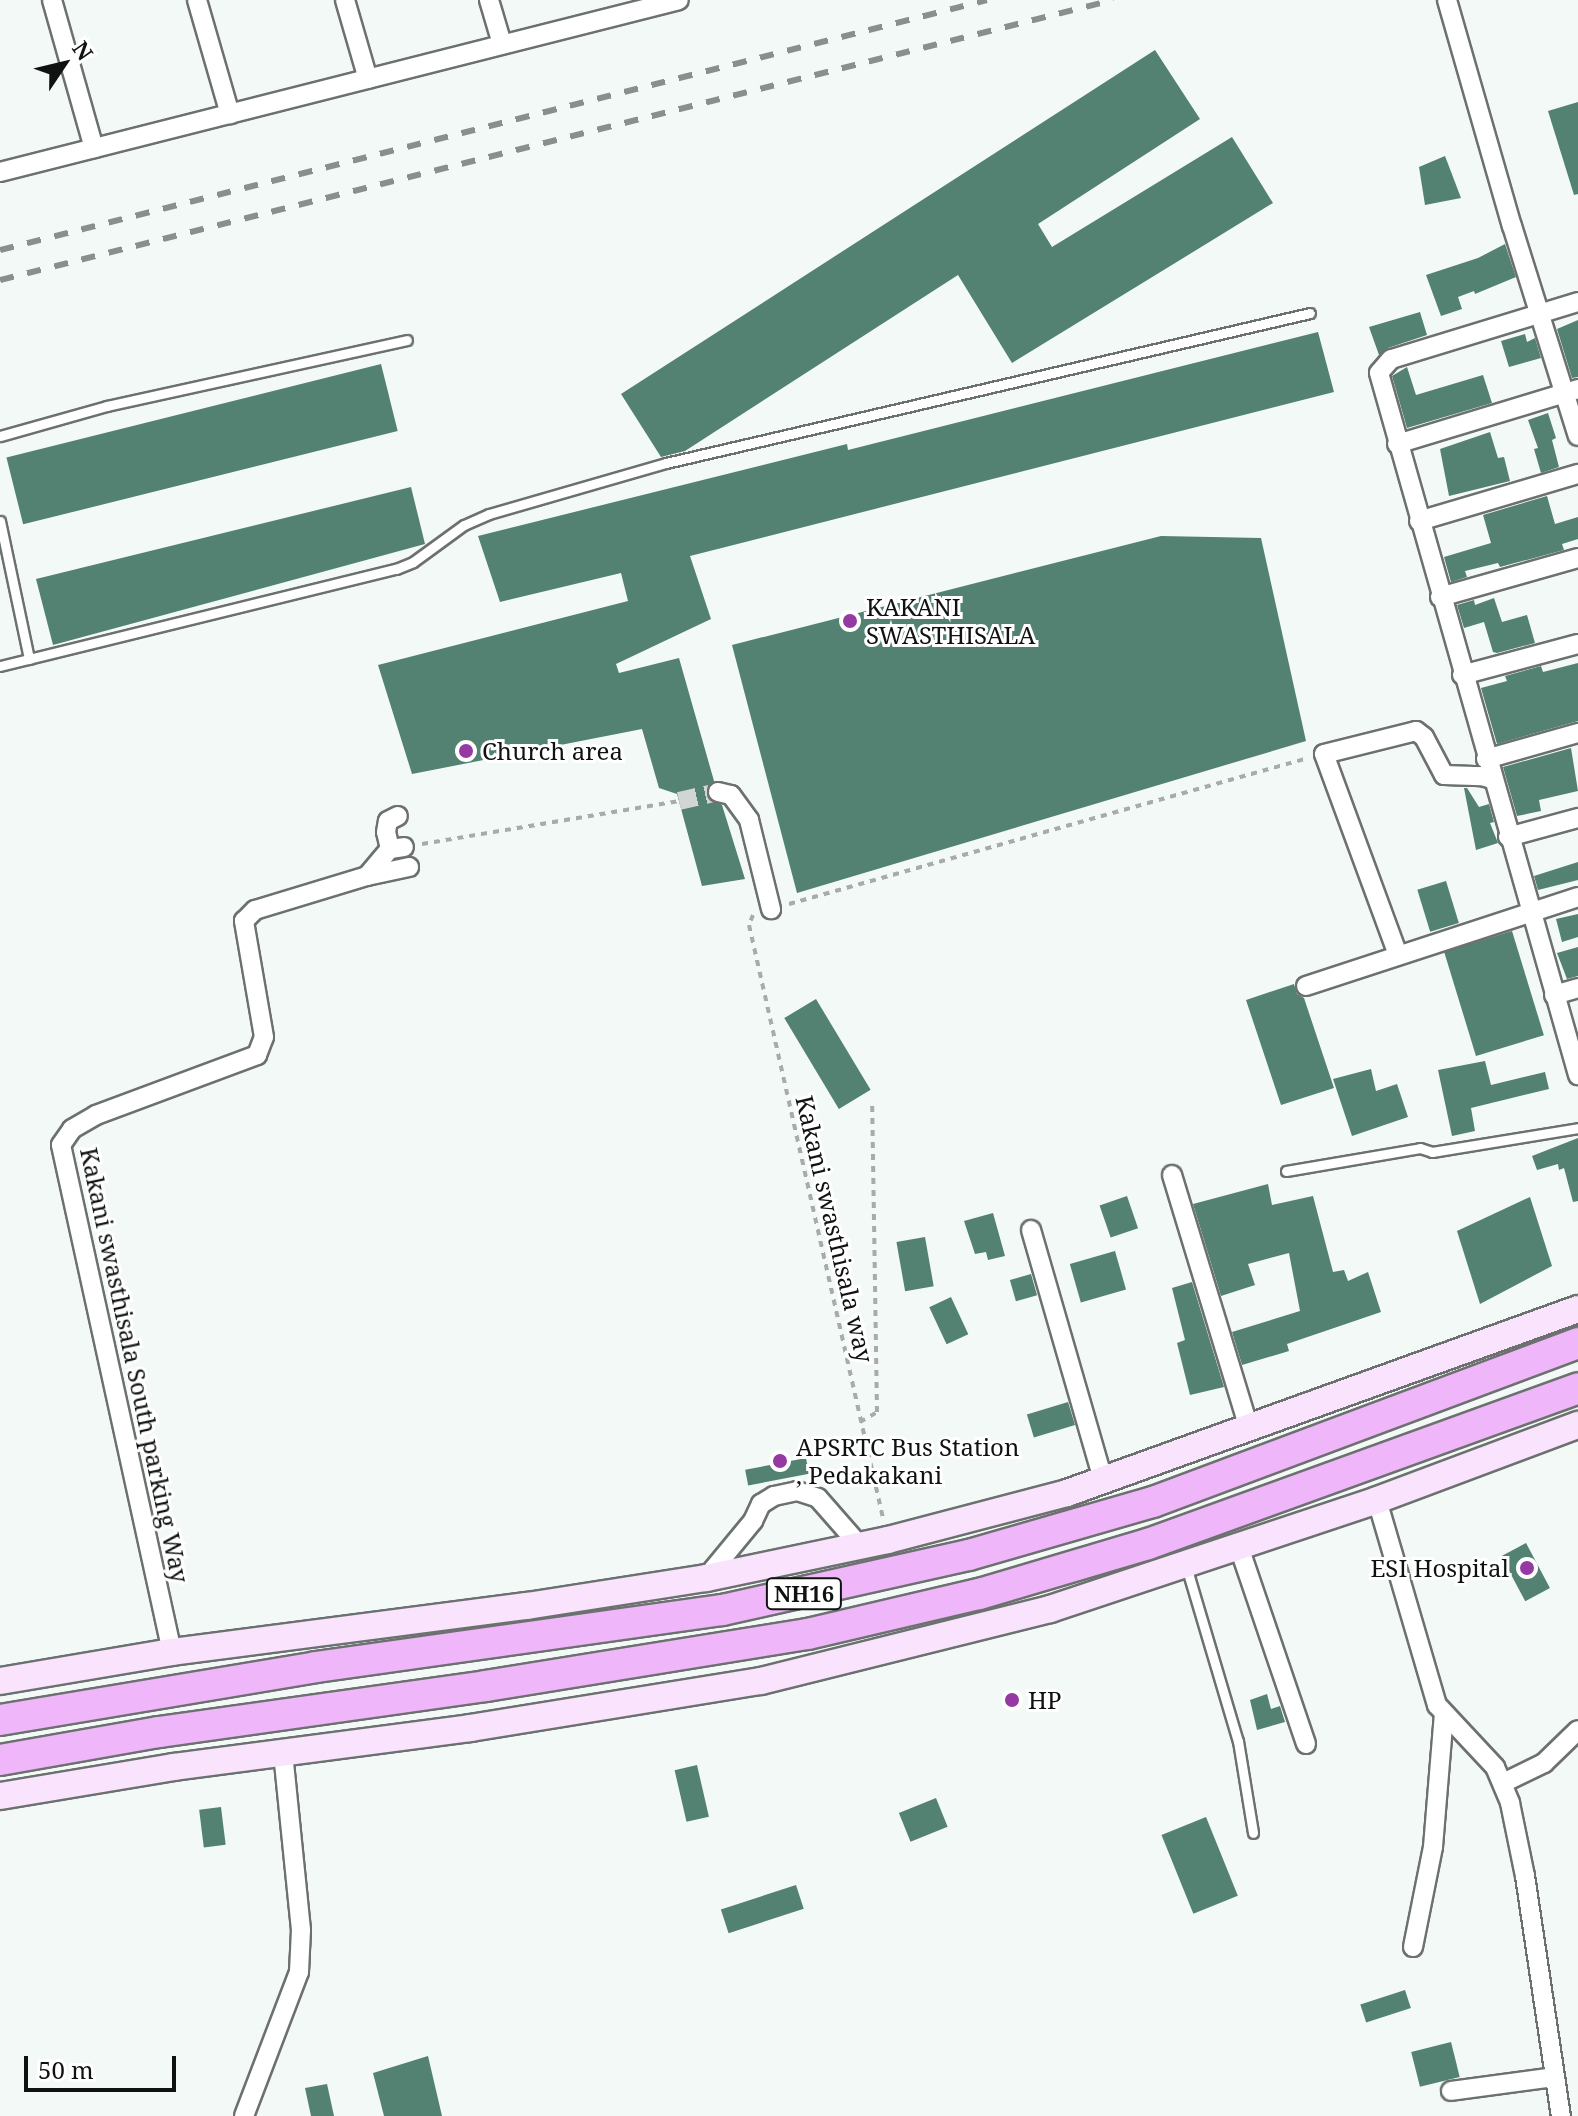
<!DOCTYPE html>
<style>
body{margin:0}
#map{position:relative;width:1578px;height:2116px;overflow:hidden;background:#f3f9f7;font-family:"Noto Serif",serif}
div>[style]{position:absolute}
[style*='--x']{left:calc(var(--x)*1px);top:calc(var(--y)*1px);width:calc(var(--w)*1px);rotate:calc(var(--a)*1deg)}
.building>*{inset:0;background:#538172;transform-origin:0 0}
.minor-tunnel>*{height:18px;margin-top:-9px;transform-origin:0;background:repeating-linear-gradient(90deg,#d1d6d4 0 18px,transparent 0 27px)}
.path>*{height:4px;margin-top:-2px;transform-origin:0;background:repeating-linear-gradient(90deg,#a7acaa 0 6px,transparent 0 12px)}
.roads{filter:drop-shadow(2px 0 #6c716f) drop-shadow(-2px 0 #6c716f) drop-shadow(0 2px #6c716f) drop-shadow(0 -2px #6c716f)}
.service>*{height:9px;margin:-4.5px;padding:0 4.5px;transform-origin:4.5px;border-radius:4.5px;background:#fff}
.minor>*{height:18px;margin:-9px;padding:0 9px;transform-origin:9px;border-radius:9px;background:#fff}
.secondary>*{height:26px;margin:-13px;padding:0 13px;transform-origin:13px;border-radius:13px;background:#fae3fd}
.trunk>*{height:30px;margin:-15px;padding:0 15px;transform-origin:15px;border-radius:15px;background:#f0b6fa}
.rail>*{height:6px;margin-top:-3px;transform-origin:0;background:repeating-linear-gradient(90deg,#8a8e8d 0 14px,transparent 0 28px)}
.dots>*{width:22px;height:22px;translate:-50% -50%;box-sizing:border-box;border:4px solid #fff;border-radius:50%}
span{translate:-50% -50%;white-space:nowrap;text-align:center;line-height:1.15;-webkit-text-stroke:6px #fff;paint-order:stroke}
.shield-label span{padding:2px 6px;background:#fff;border:2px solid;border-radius:6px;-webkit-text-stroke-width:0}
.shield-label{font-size:22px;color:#101211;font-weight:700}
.poi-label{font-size:24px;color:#101211}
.left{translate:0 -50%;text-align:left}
.right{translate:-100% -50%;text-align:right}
.street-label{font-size:24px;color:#101211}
.north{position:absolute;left:24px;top:24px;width:80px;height:80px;-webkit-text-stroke:6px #fff;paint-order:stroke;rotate:55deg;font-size:22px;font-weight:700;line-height:32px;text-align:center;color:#101211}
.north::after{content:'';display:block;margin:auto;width:28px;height:36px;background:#101211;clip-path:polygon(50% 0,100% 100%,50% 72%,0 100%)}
.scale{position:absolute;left:24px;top:2056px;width:152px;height:36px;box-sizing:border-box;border:4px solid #101211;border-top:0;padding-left:10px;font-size:24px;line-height:28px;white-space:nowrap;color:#101211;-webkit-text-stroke:6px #fff;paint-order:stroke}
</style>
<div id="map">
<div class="building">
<i style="clip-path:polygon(1155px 50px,1200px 119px,1038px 224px,1052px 247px,1232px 137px,1273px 203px,1012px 363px,958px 275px,685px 451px,661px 457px,621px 394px)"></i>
<i style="clip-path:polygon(1578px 102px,1578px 194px,1574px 195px,1548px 111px)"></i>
<i style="clip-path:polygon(1445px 156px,1461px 198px,1425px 205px,1419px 167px)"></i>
<i style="clip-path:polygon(1505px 244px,1516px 277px,1475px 294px,1474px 291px,1458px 297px,1462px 309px,1441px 316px,1426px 275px,1478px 258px)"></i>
<i style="clip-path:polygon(1420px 312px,1427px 335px,1388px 348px,1379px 355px,1369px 327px)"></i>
<i style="clip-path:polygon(1578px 320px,1578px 377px,1572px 378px,1557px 329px)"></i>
<i style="clip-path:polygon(1318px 332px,1334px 392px,690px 556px,711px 619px,616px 664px,619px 673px,679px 658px,714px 781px,707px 789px,707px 796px,722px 805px,745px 879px,702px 886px,677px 794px,659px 788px,642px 729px,412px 774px,378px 665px,628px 601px,621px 573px,500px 602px,478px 536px,847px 444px,848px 450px)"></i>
<i style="clip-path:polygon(1525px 334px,1527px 342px,1535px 338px,1541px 358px,1509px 367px,1501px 341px)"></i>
<i style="left:381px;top:364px;width:69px;height:386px;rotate:76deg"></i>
<i style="clip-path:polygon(1407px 367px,1416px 395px,1483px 375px,1492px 403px,1407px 428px,1392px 376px)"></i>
<i style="clip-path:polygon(1548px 413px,1556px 438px,1552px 440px,1559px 467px,1541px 473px,1534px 449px,1538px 448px,1528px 420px)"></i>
<i style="clip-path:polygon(1490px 432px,1498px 458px,1504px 457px,1510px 481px,1449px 496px,1440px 449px)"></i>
<i style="clip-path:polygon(411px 487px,425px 544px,53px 645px,36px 579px)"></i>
<i style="clip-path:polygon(1547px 496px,1555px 524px,1578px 517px,1578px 539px,1562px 544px,1564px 550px,1500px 567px,1498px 563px,1465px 571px,1467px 577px,1451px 582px,1444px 557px,1491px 543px,1483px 515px)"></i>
<i style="clip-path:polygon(1161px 536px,1261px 538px,1306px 741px,797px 893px,732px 645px)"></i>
<i style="clip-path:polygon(1494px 598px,1502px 622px,1527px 615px,1535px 643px,1497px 653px,1493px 652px,1484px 622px,1464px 628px,1457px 605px,1474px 600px,1475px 605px)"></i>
<i style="clip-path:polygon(1578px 663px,1578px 721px,1497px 744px,1481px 688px,1507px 681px,1505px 676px,1541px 666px,1543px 672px)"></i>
<i style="clip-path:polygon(1571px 748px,1578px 791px,1539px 800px,1541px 811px,1517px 816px,1503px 767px)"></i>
<i style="clip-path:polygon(1464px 788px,1467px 788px,1479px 807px,1489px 804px,1494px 822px,1490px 823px,1498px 843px,1476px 850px)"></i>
<i style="clip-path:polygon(1578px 862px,1578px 880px,1538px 890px,1534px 876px)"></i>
<i style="left:1446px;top:881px;width:44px;height:30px;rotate:73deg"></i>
<i style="clip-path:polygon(1578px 914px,1578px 937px,1562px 942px,1556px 919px)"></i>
<i style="left:1512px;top:931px;width:109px;height:71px;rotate:73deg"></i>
<i style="clip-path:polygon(1578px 947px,1578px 976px,1567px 979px,1557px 953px)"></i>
<i style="clip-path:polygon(1294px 984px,1297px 994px,1304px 998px,1334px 1088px,1281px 1105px,1246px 1000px)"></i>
<i style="left:816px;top:999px;width:106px;height:37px;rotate:59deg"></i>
<i style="clip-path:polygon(1485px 1061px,1491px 1085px,1545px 1072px,1549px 1089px,1471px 1108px,1475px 1131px,1452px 1136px,1438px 1070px)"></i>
<i style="clip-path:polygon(1371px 1069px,1376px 1091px,1397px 1084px,1408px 1117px,1352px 1136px,1333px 1079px)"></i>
<i style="clip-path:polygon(1578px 1138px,1578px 1201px,1573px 1202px,1564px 1168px,1559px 1170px,1558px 1164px,1537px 1170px,1532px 1156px)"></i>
<i style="clip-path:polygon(1268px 1184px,1272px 1205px,1313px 1196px,1333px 1272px,1344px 1270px,1348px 1281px,1368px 1272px,1381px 1312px,1287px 1344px,1289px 1351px,1242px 1365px,1232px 1332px,1300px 1311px,1289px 1253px,1248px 1264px,1255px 1285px,1221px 1296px,1193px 1204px)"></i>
<i style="left:1127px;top:1196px;width:34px;height:29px;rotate:71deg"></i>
<i style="clip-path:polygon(1530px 1197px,1552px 1266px,1480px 1304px,1457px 1231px)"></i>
<i style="clip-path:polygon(993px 1213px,1005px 1256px,988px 1260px,986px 1252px,975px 1254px,964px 1221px)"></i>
<i style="left:925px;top:1237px;width:50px;height:29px;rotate:80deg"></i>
<i style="left:1115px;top:1251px;width:40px;height:47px;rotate:74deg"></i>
<i style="left:1031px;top:1274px;width:22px;height:22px;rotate:74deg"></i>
<i style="clip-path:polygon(1192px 1282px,1224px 1387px,1190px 1395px,1177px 1343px,1185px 1340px,1172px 1288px)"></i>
<i style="left:951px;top:1297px;width:41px;height:24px;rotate:65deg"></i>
<i style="left:1068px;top:1402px;width:24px;height:43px;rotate:73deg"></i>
<i style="left:806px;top:1458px;width:16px;height:62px;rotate:79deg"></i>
<i style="left:1526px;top:1543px;width:51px;height:28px;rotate:62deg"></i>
<i style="clip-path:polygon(1267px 1694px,1271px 1709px,1280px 1706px,1285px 1722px,1257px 1730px,1250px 1700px)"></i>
<i style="left:697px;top:1765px;width:53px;height:23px;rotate:77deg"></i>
<i style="left:936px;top:1798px;width:31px;height:40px;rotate:68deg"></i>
<i style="left:221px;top:1807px;width:38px;height:22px;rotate:83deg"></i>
<i style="left:1206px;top:1817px;width:85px;height:48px;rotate:68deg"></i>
<i style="left:796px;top:1885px;width:25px;height:79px;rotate:72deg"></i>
<i style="left:1405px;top:1990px;width:19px;height:47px;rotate:72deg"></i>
<i style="left:1451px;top:2042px;width:36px;height:41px;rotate:76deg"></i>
<i style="clip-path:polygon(428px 2056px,442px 2116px,384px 2116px,373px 2073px)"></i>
<i style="clip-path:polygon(327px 2084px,334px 2116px,311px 2116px,305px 2088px)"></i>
</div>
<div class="minor-tunnel">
<i style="--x:679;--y:801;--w:40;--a:-13"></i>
</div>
<div class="path">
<i style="--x:422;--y:844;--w:261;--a:-9.5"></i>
<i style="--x:789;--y:904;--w:539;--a:-15.71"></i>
<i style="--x:753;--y:915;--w:11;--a:112"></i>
<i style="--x:749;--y:925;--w:608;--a:77.27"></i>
<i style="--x:860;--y:1422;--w:20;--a:-30"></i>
<i style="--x:877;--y:1412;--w:309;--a:-90.9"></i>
</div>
<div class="roads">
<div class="service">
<i style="--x:0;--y:436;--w:111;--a:-15.7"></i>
<i style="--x:107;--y:406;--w:307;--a:-12.4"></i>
<i style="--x:0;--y:521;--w:141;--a:78.1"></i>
<i style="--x:0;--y:666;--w:408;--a:-13.8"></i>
<i style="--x:396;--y:569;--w:18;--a:-22"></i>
<i style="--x:413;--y:562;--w:63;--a:-36"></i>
<i style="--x:464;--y:525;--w:27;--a:-24"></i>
<i style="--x:489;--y:514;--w:184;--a:-16.1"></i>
<i style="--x:666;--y:463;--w:661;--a:-13.11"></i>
<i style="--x:1286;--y:1171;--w:136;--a:-9.7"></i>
<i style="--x:1420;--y:1148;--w:13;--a:18"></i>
<i style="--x:1432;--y:1152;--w:148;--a:-9.3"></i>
<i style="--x:1186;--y:1566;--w:183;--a:73.5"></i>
<i style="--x:1238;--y:1741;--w:93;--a:80.7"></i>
</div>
<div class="minor">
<i style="--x:52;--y:0;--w:154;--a:74.2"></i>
<i style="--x:197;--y:0;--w:119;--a:73.9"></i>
<i style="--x:345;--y:0;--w:82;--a:73.8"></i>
<i style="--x:489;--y:0;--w:46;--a:73.5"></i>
<i style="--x:1447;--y:0;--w:235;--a:74"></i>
<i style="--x:1512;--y:226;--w:220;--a:72.6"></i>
<i style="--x:0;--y:172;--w:700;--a:-14.21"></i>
<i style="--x:1578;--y:302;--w:195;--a:163"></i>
<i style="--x:1391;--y:359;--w:18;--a:131"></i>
<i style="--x:1379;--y:373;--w:730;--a:74.17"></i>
<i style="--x:1397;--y:444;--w:189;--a:-16.9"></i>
<i style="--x:1419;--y:521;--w:166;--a:-16.5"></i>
<i style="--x:1440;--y:597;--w:143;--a:-15.8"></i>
<i style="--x:1462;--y:675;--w:120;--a:-15"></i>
<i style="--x:1486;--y:759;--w:96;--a:-15.8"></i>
<i style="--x:718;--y:792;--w:13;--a:13"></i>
<i style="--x:731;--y:795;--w:31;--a:54"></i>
<i style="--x:749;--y:820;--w:92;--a:76.1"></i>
<i style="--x:1508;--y:837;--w:73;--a:-15.2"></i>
<i style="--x:390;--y:849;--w:17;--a:-103"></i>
<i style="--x:386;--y:832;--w:11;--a:-80"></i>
<i style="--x:388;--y:821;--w:11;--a:-27"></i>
<i style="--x:367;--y:876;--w:43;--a:-12.1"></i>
<i style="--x:1398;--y:955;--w:214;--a:-110.2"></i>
<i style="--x:1324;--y:754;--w:95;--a:-14"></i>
<i style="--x:1416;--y:731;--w:10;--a:37"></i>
<i style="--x:1424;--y:737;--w:43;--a:62.2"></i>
<i style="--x:1444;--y:775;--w:38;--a:2"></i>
<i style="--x:1482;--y:776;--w:9;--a:18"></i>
<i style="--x:1306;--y:986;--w:286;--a:-18.1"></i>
<i style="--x:1554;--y:995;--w:25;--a:-16"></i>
<i style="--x:1172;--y:1175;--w:264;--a:73.1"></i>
<i style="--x:1031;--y:1230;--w:260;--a:73.9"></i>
<i style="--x:1377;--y:1500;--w:214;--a:73.7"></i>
<i style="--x:1437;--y:1705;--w:85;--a:46.9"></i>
<i style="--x:1495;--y:1767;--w:39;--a:67"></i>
<i style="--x:1510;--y:1803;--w:75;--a:78.4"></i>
<i style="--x:1525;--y:1876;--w:243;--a:81.5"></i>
<i style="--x:1239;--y:1547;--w:208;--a:71.2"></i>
<i style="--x:706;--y:1578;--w:74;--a:-50.5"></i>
<i style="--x:753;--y:1521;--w:19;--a:-65"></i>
<i style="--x:761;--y:1504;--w:15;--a:-32"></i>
<i style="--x:774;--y:1496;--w:24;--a:-12"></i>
<i style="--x:797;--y:1491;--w:22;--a:18"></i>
<i style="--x:818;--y:1498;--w:64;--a:48.8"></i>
<i style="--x:172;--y:1652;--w:519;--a:-102.35"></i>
<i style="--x:61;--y:1145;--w:19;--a:-55"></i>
<i style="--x:72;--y:1129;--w:28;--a:-30"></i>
<i style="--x:96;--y:1115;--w:172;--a:-20.4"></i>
<i style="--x:257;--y:1055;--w:19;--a:-69"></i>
<i style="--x:264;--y:1037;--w:118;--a:-99.8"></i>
<i style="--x:244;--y:921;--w:16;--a:-45"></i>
<i style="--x:255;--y:910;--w:117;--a:-16.9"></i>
<i style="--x:367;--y:876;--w:35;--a:-50"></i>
<i style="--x:390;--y:849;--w:14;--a:-8"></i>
<i style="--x:1503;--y:1783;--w:46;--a:-26"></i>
<i style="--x:1544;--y:1763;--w:47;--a:-44.1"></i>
<i style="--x:1413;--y:1947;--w:102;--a:-78.7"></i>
<i style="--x:1433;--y:1847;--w:133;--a:-85.3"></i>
<i style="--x:1451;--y:2091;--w:104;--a:-7.7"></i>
<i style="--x:244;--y:2116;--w:154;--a:-69.1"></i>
<i style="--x:299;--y:1972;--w:42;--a:-87.3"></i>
<i style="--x:301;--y:1930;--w:178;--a:-95.8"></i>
</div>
<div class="secondary">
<i style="--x:0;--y:1681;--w:174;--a:-9.6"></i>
<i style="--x:172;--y:1652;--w:358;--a:-7.4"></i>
<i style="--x:527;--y:1606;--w:181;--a:-8.9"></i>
<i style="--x:706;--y:1578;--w:186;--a:-11.8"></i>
<i style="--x:888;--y:1540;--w:185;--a:-14.7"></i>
<i style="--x:1067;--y:1493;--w:543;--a:-19.8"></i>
<i style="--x:0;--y:1796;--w:176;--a:-9.5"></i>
<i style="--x:174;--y:1767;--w:299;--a:-7.5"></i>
<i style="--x:470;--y:1728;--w:295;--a:-9.2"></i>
<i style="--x:761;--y:1681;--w:298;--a:-14"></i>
<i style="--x:1050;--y:1609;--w:345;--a:-18.4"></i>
<i style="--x:1377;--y:1500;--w:215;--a:-20.5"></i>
</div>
<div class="trunk">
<i style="--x:0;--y:1720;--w:320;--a:-9.5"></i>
<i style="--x:316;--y:1667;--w:410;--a:-8"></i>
<i style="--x:722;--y:1610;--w:253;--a:-12.6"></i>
<i style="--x:969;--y:1555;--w:191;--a:-16.1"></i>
<i style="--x:1153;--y:1502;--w:454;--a:-20.5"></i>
<i style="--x:0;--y:1760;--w:161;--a:-10"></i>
<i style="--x:159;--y:1732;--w:330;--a:-8"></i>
<i style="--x:486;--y:1686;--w:326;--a:-9.2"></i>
<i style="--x:808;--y:1634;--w:176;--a:-13.2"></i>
<i style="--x:979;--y:1594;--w:176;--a:-16.5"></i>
<i style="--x:1148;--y:1544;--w:457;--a:-19.9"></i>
</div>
</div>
<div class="rail">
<i style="--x:0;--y:250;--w:1018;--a:-14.21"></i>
<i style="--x:0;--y:280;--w:1148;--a:-14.12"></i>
</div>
<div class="dots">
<i style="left:850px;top:621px;background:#9539a3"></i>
<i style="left:466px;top:751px;background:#9539a3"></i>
<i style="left:780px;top:1461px;background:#9539a3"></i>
<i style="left:1527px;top:1568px;background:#9539a3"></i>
<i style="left:1012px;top:1700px;background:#9539a3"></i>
</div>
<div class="shield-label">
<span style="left:804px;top:1594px">NH16</span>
</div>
<div class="poi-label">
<span class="left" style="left:866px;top:621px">KAKANI<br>SWASTHISALA</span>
<span class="left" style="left:482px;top:751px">Church area</span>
<span class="left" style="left:796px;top:1461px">APSRTC Bus Station<br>, Pedakakani</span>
<span class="right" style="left:1509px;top:1568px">ESI Hospital</span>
<span class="left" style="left:1028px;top:1700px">HP</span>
</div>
<div class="street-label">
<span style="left:835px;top:1229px;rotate:77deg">Kakani swasthisala way</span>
<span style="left:135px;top:1365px;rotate:78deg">Kakani swasthisala South parking Way</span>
</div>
<div class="north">N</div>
<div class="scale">50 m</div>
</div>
